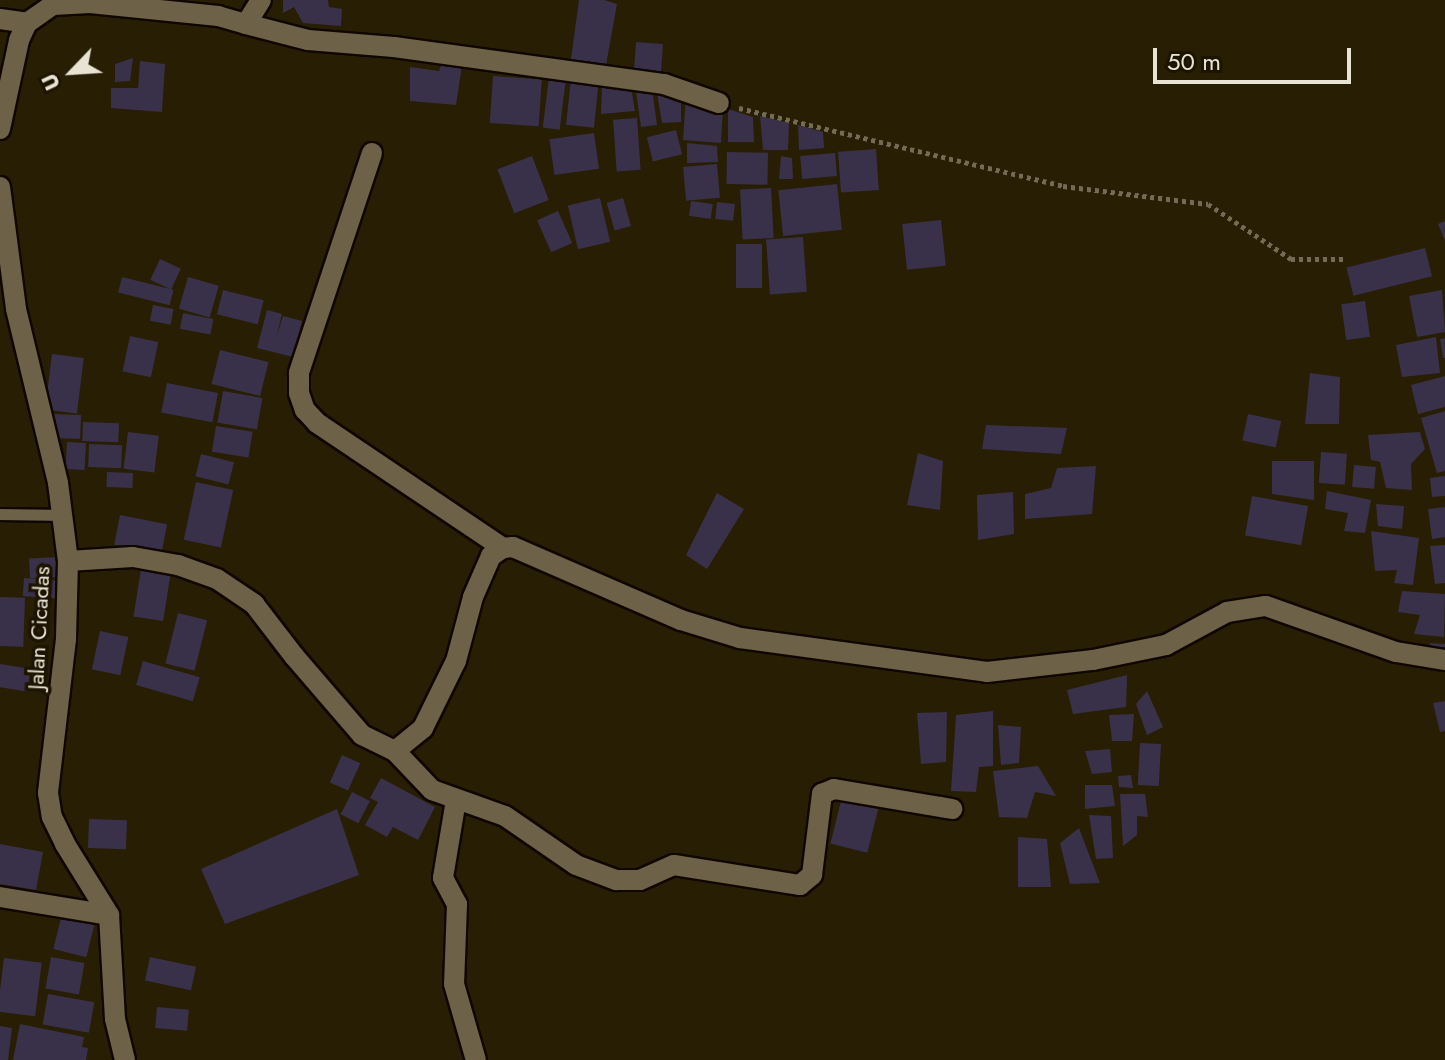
<!DOCTYPE html>
<style>
body{margin:0}
#map{position:relative;width:1445px;height:1060px;overflow:hidden;background:#271e04;font-family:Jost,sans-serif}
div>[style]{position:absolute}
[style*='--x']{left:calc(var(--x)*1px);top:calc(var(--y)*1px);width:calc(var(--w)*1px);rotate:calc(var(--a)*1deg)}
.building>*{inset:0;background:#393149;transform-origin:0 0}
.path>*{height:5px;margin-top:-2.5px;transform-origin:0;background:repeating-linear-gradient(90deg,#736b55 0 4px,transparent 0 8px)}
.roads{filter:drop-shadow(2px 0 #100700) drop-shadow(-2px 0 #100700) drop-shadow(0 2px #100700) drop-shadow(0 -2px #100700)}
.lane>*{height:11px;margin:-5.5px;padding:0 5.5px;transform-origin:5.5px;border-radius:5.5px;background:#6d6247}
.street>*{height:20px;margin:-10px;padding:0 10px;transform-origin:10px;border-radius:10px;background:#6d6247}
span{translate:-50% -50%;white-space:nowrap;text-align:center;line-height:1.15;-webkit-text-stroke:7px #1d1400;paint-order:stroke}
.street-label{font-size:22px;color:#e9e3d4}
.north{position:absolute;left:32px;top:32px;width:80px;height:80px;-webkit-text-stroke:6px #1d1400;paint-order:stroke;rotate:245deg;font-size:22px;font-weight:700;line-height:32px;text-align:center;color:#e9e3d4}
.north::after{content:'';display:block;margin:auto;width:28px;height:36px;background:#e9e3d4;clip-path:polygon(50% 0,100% 100%,50% 72%,0 100%)}
.scale{position:absolute;left:1153px;top:48px;width:198px;height:36px;box-sizing:border-box;border:4px solid #e9e3d4;border-top:0;padding-left:10px;font-size:24px;line-height:28px;white-space:nowrap;color:#e9e3d4;-webkit-text-stroke:6px #1d1400;paint-order:stroke}
</style>
<div id="map">
<div class="building">
<i style="clip-path:polygon(283px 0,328px 0,329px 7px,342px 9px,341px 26px,303px 23px,294px 7px,283px 13px)"></i>
<i style="clip-path:polygon(579px 0,604px 0,617px 4px,606px 65px,571px 59px)"></i>
<i style="left:636px;top:42px;width:27px;height:34px;rotate:4deg"></i>
<i style="clip-path:polygon(133px 58px,130px 81px,115px 82px,115px 64px)"></i>
<i style="clip-path:polygon(140px 61px,165px 64px,162px 112px,111px 108px,111px 88px,138px 88px)"></i>
<i style="clip-path:polygon(442px 62px,462px 65px,456px 105px,410px 101px,410px 67px,439px 71px)"></i>
<i style="left:493px;top:76px;width:49px;height:47px;rotate:4deg"></i>
<i style="left:549px;top:77px;width:17px;height:51px;rotate:7deg"></i>
<i style="left:571px;top:78px;width:28px;height:47px;rotate:6deg"></i>
<i style="clip-path:polygon(635px 84px,652px 89px,657px 125px,641px 127px)"></i>
<i style="clip-path:polygon(602px 85px,631px 87px,635px 111px,601px 114px)"></i>
<i style="clip-path:polygon(657px 93px,681px 95px,681px 122px,662px 123px)"></i>
<i style="clip-path:polygon(686px 96px,723px 108px,721px 143px,683px 140px)"></i>
<i style="clip-path:polygon(728px 109px,753px 117px,754px 142px,728px 142px)"></i>
<i style="clip-path:polygon(760px 116px,789px 123px,788px 150px,763px 150px)"></i>
<i style="left:637px;top:118px;width:52px;height:24px;rotate:86deg"></i>
<i style="clip-path:polygon(798px 125px,823px 132px,824px 148px,799px 150px)"></i>
<i style="left:676px;top:130px;width:25px;height:30px;rotate:76deg"></i>
<i style="left:594px;top:133px;width:36px;height:45px;rotate:82deg"></i>
<i style="clip-path:polygon(687px 143px,717px 146px,718px 162px,687px 163px)"></i>
<i style="left:876px;top:149px;width:41px;height:38px;rotate:86deg"></i>
<i style="left:727px;top:152px;width:41px;height:32px;rotate:1deg"></i>
<i style="left:835px;top:153px;width:23px;height:35px;rotate:85deg"></i>
<i style="left:532px;top:156px;width:47px;height:37px;rotate:69deg"></i>
<i style="clip-path:polygon(781px 156px,792px 158px,793px 179px,779px 179px)"></i>
<i style="left:717px;top:164px;width:34px;height:34px;rotate:85deg"></i>
<i style="left:837px;top:184px;width:46px;height:59px;rotate:84deg"></i>
<i style="left:771px;top:188px;width:50px;height:31px;rotate:87deg"></i>
<i style="left:600px;top:198px;width:45px;height:33px;rotate:77deg"></i>
<i style="left:623px;top:198px;width:29px;height:17px;rotate:74deg"></i>
<i style="left:691px;top:201px;width:22px;height:15px;rotate:8deg"></i>
<i style="left:717px;top:202px;width:18px;height:17px;rotate:6deg"></i>
<i style="left:558px;top:211px;width:35px;height:23px;rotate:66deg"></i>
<i style="left:941px;top:220px;width:46px;height:39px;rotate:84deg"></i>
<i style="clip-path:polygon(1445px 221px,1445px 241px,1438px 224px)"></i>
<i style="left:803px;top:237px;width:55px;height:37px;rotate:86deg"></i>
<i style="left:736px;top:244px;width:26px;height:44px"></i>
<i style="left:1425px;top:248px;width:29px;height:81px;rotate:76deg"></i>
<i style="left:160px;top:259px;width:23px;height:23px;rotate:25deg"></i>
<i style="left:122px;top:277px;width:53px;height:16px;rotate:14deg"></i>
<i style="left:188px;top:277px;width:32px;height:33px;rotate:16deg"></i>
<i style="left:223px;top:290px;width:42px;height:25px;rotate:14deg"></i>
<i style="clip-path:polygon(1442px 290px,1445px 332px,1417px 337px,1409px 296px)"></i>
<i style="left:1365px;top:301px;width:36px;height:24px;rotate:82deg"></i>
<i style="left:153px;top:305px;width:21px;height:16px;rotate:11deg"></i>
<i style="clip-path:polygon(267px 310px,282px 314px,276px 338px,283px 316px,302px 321px,293px 357px,257px 348px)"></i>
<i style="left:183px;top:313px;width:31px;height:16px;rotate:11deg"></i>
<i style="left:130px;top:336px;width:29px;height:36px;rotate:12deg"></i>
<i style="clip-path:polygon(1436px 337px,1440px 373px,1402px 377px,1396px 345px)"></i>
<i style="clip-path:polygon(1445px 338px,1445px 358px,1443px 358px,1440px 339px)"></i>
<i style="left:220px;top:350px;width:50px;height:35px;rotate:14deg"></i>
<i style="left:52px;top:354px;width:32px;height:56px;rotate:7deg"></i>
<i style="clip-path:polygon(1310px 373px,1340px 377px,1339px 424px,1305px 424px)"></i>
<i style="clip-path:polygon(1445px 376px,1445px 407px,1418px 414px,1411px 385px)"></i>
<i style="left:167px;top:383px;width:52px;height:30px;rotate:11deg"></i>
<i style="left:223px;top:391px;width:40px;height:32px;rotate:10deg"></i>
<i style="clip-path:polygon(1445px 411px,1445px 471px,1437px 473px,1421px 418px)"></i>
<i style="left:54px;top:414px;width:27px;height:24px;rotate:2deg"></i>
<i style="left:1248px;top:414px;width:34px;height:27px;rotate:12deg"></i>
<i style="left:83px;top:422px;width:36px;height:19px;rotate:2deg"></i>
<i style="clip-path:polygon(986px 425px,1067px 428px,1061px 454px,982px 449px)"></i>
<i style="left:216px;top:426px;width:37px;height:26px;rotate:9deg"></i>
<i style="left:128px;top:432px;width:31px;height:37px;rotate:7deg"></i>
<i style="clip-path:polygon(1420px 432px,1425px 449px,1411px 464px,1412px 490px,1386px 488px,1380px 462px,1371px 460px,1368px 435px)"></i>
<i style="left:67px;top:442px;width:19px;height:27px;rotate:3deg"></i>
<i style="left:89px;top:444px;width:33px;height:23px;rotate:2deg"></i>
<i style="left:1321px;top:452px;width:26px;height:31px;rotate:4deg"></i>
<i style="clip-path:polygon(918px 453px,943px 461px,940px 510px,907px 505px)"></i>
<i style="left:201px;top:454px;width:34px;height:23px;rotate:14deg"></i>
<i style="clip-path:polygon(1272px 461px,1314px 461px,1314px 500px,1272px 494px)"></i>
<i style="left:1354px;top:465px;width:22px;height:22px;rotate:5deg"></i>
<i style="clip-path:polygon(1096px 466px,1092px 514px,1025px 519px,1025px 494px,1051px 488px,1057px 468px)"></i>
<i style="left:107px;top:472px;width:26px;height:15px;rotate:2deg"></i>
<i style="clip-path:polygon(1445px 476px,1445px 496px,1432px 497px,1430px 478px)"></i>
<i style="left:196px;top:482px;width:38px;height:59px;rotate:12deg"></i>
<i style="clip-path:polygon(1327px 491px,1371px 500px,1365px 533px,1344px 531px,1348px 513px,1325px 509px)"></i>
<i style="clip-path:polygon(1013px 492px,1014px 534px,978px 540px,977px 495px)"></i>
<i style="clip-path:polygon(717px 493px,744px 509px,707px 569px,686px 555px)"></i>
<i style="left:1252px;top:496px;width:57px;height:40px;rotate:10deg"></i>
<i style="clip-path:polygon(1376px 504px,1404px 506px,1402px 529px,1378px 526px)"></i>
<i style="clip-path:polygon(1445px 507px,1445px 537px,1432px 539px,1428px 509px)"></i>
<i style="left:120px;top:515px;width:48px;height:30px;rotate:11deg"></i>
<i style="clip-path:polygon(1371px 531px,1419px 538px,1413px 585px,1394px 583px,1397px 570px,1375px 571px)"></i>
<i style="clip-path:polygon(1445px 545px,1445px 583px,1435px 584px,1430px 546px)"></i>
<i style="left:59px;top:557px;width:20px;height:30px;rotate:87deg"></i>
<i style="left:141px;top:569px;width:30px;height:48px;rotate:9deg"></i>
<i style="left:24px;top:578px;width:39px;height:18px;rotate:4deg"></i>
<i style="clip-path:polygon(1402px 591px,1445px 594px,1444px 637px,1414px 634px,1420px 615px,1398px 612px)"></i>
<i style="left:0;top:597px;width:25px;height:49px;rotate:2deg"></i>
<i style="left:178px;top:613px;width:30px;height:52px;rotate:14deg"></i>
<i style="left:100px;top:631px;width:29px;height:39px;rotate:12deg"></i>
<i style="left:1430px;top:643px;width:15px;height:12px;rotate:4deg"></i>
<i style="left:143px;top:661px;width:59px;height:25px;rotate:16deg"></i>
<i style="left:0;top:664px;width:31px;height:23px;rotate:9deg"></i>
<i style="clip-path:polygon(1127px 675px,1126px 707px,1073px 714px,1067px 690px)"></i>
<i style="clip-path:polygon(1147px 691px,1163px 727px,1147px 735px,1136px 704px)"></i>
<i style="clip-path:polygon(1445px 701px,1445px 731px,1440px 732px,1433px 703px)"></i>
<i style="clip-path:polygon(993px 711px,993px 766px,979px 767px,976px 792px,951px 791px,956px 715px)"></i>
<i style="clip-path:polygon(947px 712px,946px 762px,921px 764px,917px 713px)"></i>
<i style="clip-path:polygon(1134px 714px,1132px 741px,1112px 741px,1109px 715px)"></i>
<i style="clip-path:polygon(998px 725px,1021px 727px,1019px 763px,1001px 765px)"></i>
<i style="left:1140px;top:743px;width:21px;height:42px;rotate:3deg"></i>
<i style="clip-path:polygon(1110px 749px,1112px 772px,1092px 774px,1085px 751px)"></i>
<i style="left:342px;top:755px;width:20px;height:30px;rotate:24deg"></i>
<i style="clip-path:polygon(1038px 766px,1056px 796px,1035px 792px,1027px 818px,999px 817px,993px 771px)"></i>
<i style="clip-path:polygon(1131px 775px,1133px 788px,1119px 787px,1118px 776px)"></i>
<i style="clip-path:polygon(381px 778px,435px 807px,418px 840px,393px 827px,387px 837px,365px 825px,378px 802px,370px 798px)"></i>
<i style="clip-path:polygon(1085px 785px,1112px 785px,1115px 806px,1085px 809px)"></i>
<i style="left:352px;top:792px;width:20px;height:25px;rotate:27deg"></i>
<i style="clip-path:polygon(1120px 794px,1145px 794px,1148px 817px,1137px 816px,1137px 835px,1123px 846px)"></i>
<i style="left:842px;top:797px;width:38px;height:48px;rotate:14deg"></i>
<i style="clip-path:polygon(337px 809px,359px 875px,225px 924px,201px 869px)"></i>
<i style="clip-path:polygon(1089px 815px,1111px 816px,1113px 858px,1096px 859px)"></i>
<i style="left:89px;top:819px;width:38px;height:29px;rotate:2deg"></i>
<i style="clip-path:polygon(1079px 828px,1100px 883px,1070px 884px,1060px 843px)"></i>
<i style="clip-path:polygon(1018px 837px,1047px 839px,1051px 887px,1018px 887px)"></i>
<i style="clip-path:polygon(0 844px,43px 852px,36px 890px,0 884px)"></i>
<i style="left:62px;top:914px;width:34px;height:36px;rotate:14deg"></i>
<i style="left:51px;top:957px;width:34px;height:32px;rotate:10deg"></i>
<i style="left:150px;top:957px;width:47px;height:24px;rotate:12deg"></i>
<i style="left:4px;top:958px;width:38px;height:54px;rotate:7deg"></i>
<i style="left:48px;top:994px;width:47px;height:31px;rotate:10deg"></i>
<i style="left:157px;top:1007px;width:32px;height:21px;rotate:5deg"></i>
<i style="clip-path:polygon(20px 1024px,84px 1037px,82px 1047px,88px 1048px,86px 1060px,13px 1060px)"></i>
<i style="clip-path:polygon(0 1026px,12px 1028px,8px 1060px,0 1060px)"></i>
</div>
<div class="path">
<i style="--x:739;--y:108;--w:333;--a:13.5"></i>
<i style="--x:1063;--y:186;--w:146;--a:7.1"></i>
<i style="--x:1208;--y:204;--w:100;--a:33.5"></i>
<i style="--x:1291;--y:259;--w:53;--a:0"></i>
</div>
<div class="roads">
<div class="lane">
<i style="--x:0;--y:514;--w:61;--a:0.9"></i>
</div>
<div class="street">
<i style="--x:0;--y:19;--w:27;--a:8"></i>
<i style="--x:246;--y:24;--w:64;--a:14.5"></i>
<i style="--x:308;--y:40;--w:86;--a:4.7"></i>
<i style="--x:394;--y:47;--w:273;--a:7.8"></i>
<i style="--x:664;--y:84;--w:58;--a:19.1"></i>
<i style="--x:0;--y:129;--w:91;--a:-77.9"></i>
<i style="--x:19;--y:40;--w:19;--a:-65"></i>
<i style="--x:27;--y:23;--w:32;--a:-35"></i>
<i style="--x:53;--y:5;--w:37;--a:-3"></i>
<i style="--x:90;--y:3;--w:129;--a:5.8"></i>
<i style="--x:218;--y:16;--w:29;--a:16"></i>
<i style="--x:246;--y:24;--w:28;--a:-58"></i>
<i style="--x:372;--y:153;--w:232;--a:108.4"></i>
<i style="--x:299;--y:373;--w:20;--a:90"></i>
<i style="--x:299;--y:393;--w:18;--a:71"></i>
<i style="--x:305;--y:410;--w:18;--a:47"></i>
<i style="--x:317;--y:423;--w:224;--a:33.9"></i>
<i style="--x:0;--y:187;--w:123;--a:82.5"></i>
<i style="--x:16;--y:309;--w:179;--a:76.4"></i>
<i style="--x:58;--y:483;--w:79;--a:82.7"></i>
<i style="--x:68;--y:561;--w:78;--a:91.5"></i>
<i style="--x:66;--y:639;--w:155;--a:96.7"></i>
<i style="--x:48;--y:793;--w:24;--a:81"></i>
<i style="--x:52;--y:817;--w:30;--a:64"></i>
<i style="--x:65;--y:844;--w:84;--a:58.2"></i>
<i style="--x:109;--y:915;--w:104;--a:86.7"></i>
<i style="--x:115;--y:1019;--w:42;--a:76.3"></i>
<i style="--x:68;--y:561;--w:65;--a:-3.5"></i>
<i style="--x:133;--y:557;--w:46;--a:10.1"></i>
<i style="--x:178;--y:565;--w:41;--a:19.7"></i>
<i style="--x:217;--y:579;--w:45;--a:34"></i>
<i style="--x:254;--y:604;--w:66;--a:52.4"></i>
<i style="--x:294;--y:656;--w:104;--a:49.3"></i>
<i style="--x:362;--y:735;--w:37;--a:26"></i>
<i style="--x:395;--y:751;--w:36;--a:-39"></i>
<i style="--x:423;--y:728;--w:75;--a:-63.8"></i>
<i style="--x:456;--y:661;--w:66;--a:-75.1"></i>
<i style="--x:473;--y:597;--w:45;--a:-66.3"></i>
<i style="--x:491;--y:556;--w:14;--a:-34"></i>
<i style="--x:503;--y:548;--w:10;--a:-6"></i>
<i style="--x:513;--y:547;--w:183;--a:23.5"></i>
<i style="--x:681;--y:620;--w:62;--a:17"></i>
<i style="--x:740;--y:638;--w:249;--a:7.8"></i>
<i style="--x:987;--y:672;--w:107;--a:-6.5"></i>
<i style="--x:1093;--y:660;--w:75;--a:-11.6"></i>
<i style="--x:1166;--y:645;--w:69;--a:-28.4"></i>
<i style="--x:1227;--y:612;--w:39;--a:-9"></i>
<i style="--x:1266;--y:606;--w:138;--a:19.5"></i>
<i style="--x:1396;--y:652;--w:50;--a:9.3"></i>
<i style="--x:395;--y:751;--w:54;--a:46.5"></i>
<i style="--x:432;--y:790;--w:77;--a:19.6"></i>
<i style="--x:505;--y:816;--w:86;--a:34.6"></i>
<i style="--x:576;--y:865;--w:43;--a:20.6"></i>
<i style="--x:616;--y:880;--w:24;--a:0"></i>
<i style="--x:640;--y:880;--w:37;--a:-24"></i>
<i style="--x:674;--y:865;--w:128;--a:9"></i>
<i style="--x:800;--y:885;--w:16;--a:-40"></i>
<i style="--x:812;--y:875;--w:82;--a:-83"></i>
<i style="--x:822;--y:794;--w:13;--a:-23"></i>
<i style="--x:834;--y:789;--w:120;--a:9.6"></i>
<i style="--x:456;--y:800;--w:79;--a:99.5"></i>
<i style="--x:443;--y:878;--w:30;--a:62"></i>
<i style="--x:457;--y:904;--w:80;--a:92.1"></i>
<i style="--x:454;--y:984;--w:79;--a:73.9"></i>
<i style="--x:0;--y:897;--w:110;--a:9.4"></i>
</div>
</div>
<div class="street-label">
<span style="left:39px;top:628px;rotate:-87deg">Jalan Cicadas</span>
</div>
<div class="north">U</div>
<div class="scale">50 m</div>
</div>
